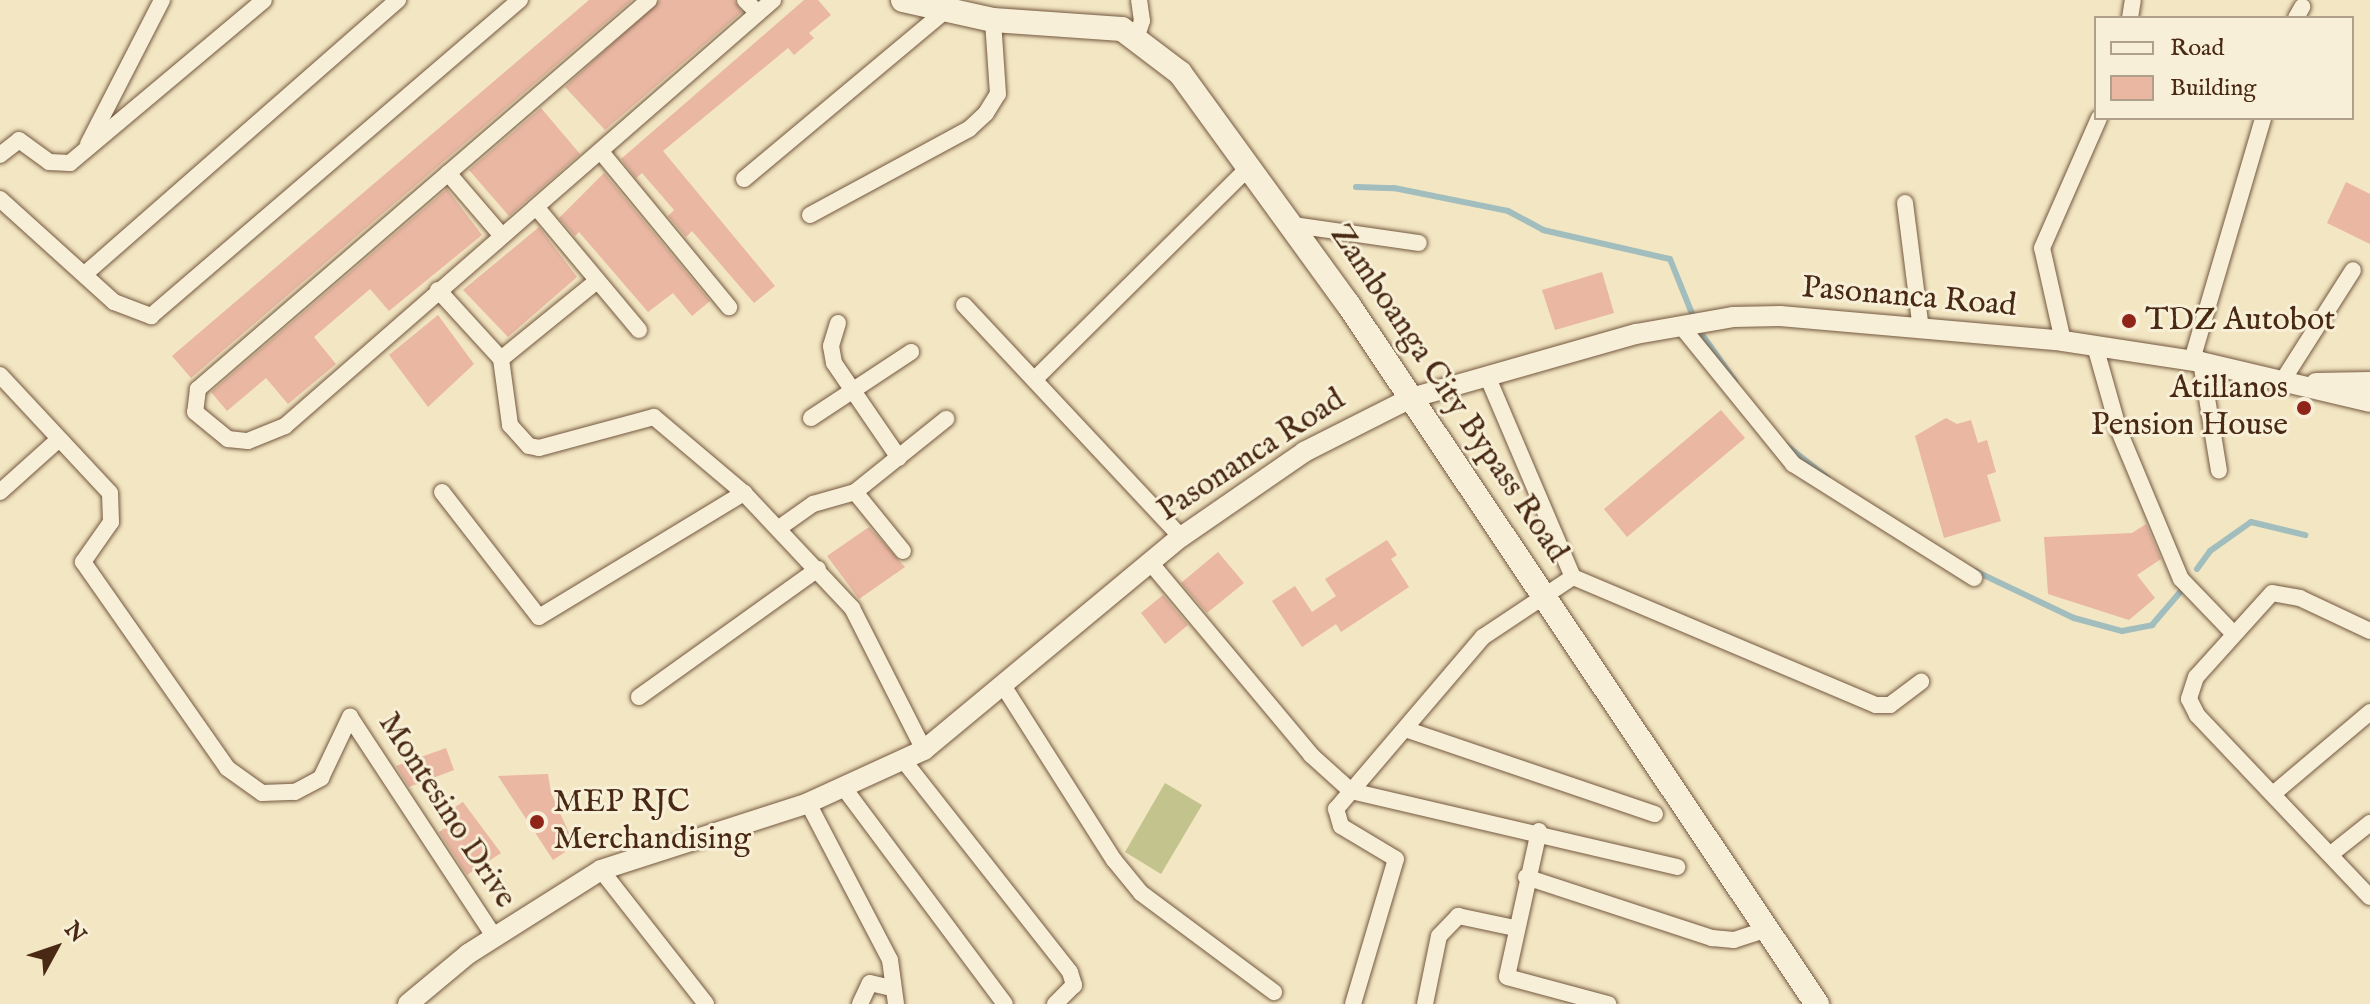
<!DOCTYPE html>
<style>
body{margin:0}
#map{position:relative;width:2370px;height:1004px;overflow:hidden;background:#f3e6c2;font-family:"IM FELL English",serif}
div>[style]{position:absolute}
.green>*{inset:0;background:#c3c38e}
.stream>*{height:6px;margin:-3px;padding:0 3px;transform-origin:3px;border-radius:3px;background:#a1bdbe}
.building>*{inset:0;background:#e9b7a2}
.roads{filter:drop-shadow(0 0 2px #745840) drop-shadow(0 0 2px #745840)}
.minor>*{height:16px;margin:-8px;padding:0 8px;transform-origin:8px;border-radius:8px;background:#f7efd7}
.tertiary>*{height:20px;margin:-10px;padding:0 10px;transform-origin:10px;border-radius:10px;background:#f7efd7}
.secondary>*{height:24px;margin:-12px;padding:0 12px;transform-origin:12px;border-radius:12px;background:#f7efd7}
.dots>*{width:22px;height:22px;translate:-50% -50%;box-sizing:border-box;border:4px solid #f7efd7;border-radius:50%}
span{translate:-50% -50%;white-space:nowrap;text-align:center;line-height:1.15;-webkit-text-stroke:6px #f7efd7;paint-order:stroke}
.street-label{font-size:32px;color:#492914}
.poi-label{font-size:32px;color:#492914}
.left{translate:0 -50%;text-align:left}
.right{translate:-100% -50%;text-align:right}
.legend{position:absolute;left:2094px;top:16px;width:260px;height:104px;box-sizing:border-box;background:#f7efd7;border:2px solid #b1a089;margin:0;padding:10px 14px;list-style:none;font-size:24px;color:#492914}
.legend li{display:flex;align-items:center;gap:16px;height:40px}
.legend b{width:40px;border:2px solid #b1a089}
.north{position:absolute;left:16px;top:908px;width:80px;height:80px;-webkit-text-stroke:6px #f7efd7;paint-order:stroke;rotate:50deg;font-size:22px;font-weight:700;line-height:32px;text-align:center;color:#492914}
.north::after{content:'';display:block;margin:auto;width:28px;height:36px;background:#492914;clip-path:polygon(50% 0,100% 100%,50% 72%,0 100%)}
</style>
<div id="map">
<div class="green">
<div style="clip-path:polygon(1165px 783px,1202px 805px,1161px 874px,1125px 852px)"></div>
</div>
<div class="stream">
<div style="left:1356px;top:187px;width:38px;rotate:2deg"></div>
<div style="left:1394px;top:188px;width:116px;rotate:11.4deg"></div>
<div style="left:1508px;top:211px;width:40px;rotate:28deg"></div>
<div style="left:1543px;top:230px;width:130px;rotate:12.9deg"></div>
<div style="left:1670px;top:259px;width:61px;rotate:68deg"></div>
<div style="left:1703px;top:336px;width:55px;rotate:54.6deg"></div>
<div style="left:1786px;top:445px;width:53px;rotate:38.2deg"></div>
<div style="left:2197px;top:569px;width:22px;rotate:-54deg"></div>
<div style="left:2210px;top:551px;width:50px;rotate:-35.3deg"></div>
<div style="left:2251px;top:522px;width:56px;rotate:13.5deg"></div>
<div style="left:1975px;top:571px;width:110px;rotate:25.4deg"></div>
<div style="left:2074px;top:618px;width:50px;rotate:15.2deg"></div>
<div style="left:2122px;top:631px;width:31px;rotate:-11deg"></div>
<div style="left:2152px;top:625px;width:46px;rotate:-49.4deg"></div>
</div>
<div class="building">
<div style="clip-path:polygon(589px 0,632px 0,191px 378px,172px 356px)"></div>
<div style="clip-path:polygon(660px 0,734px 0,742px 12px,605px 130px,565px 87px)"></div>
<div style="clip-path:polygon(804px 0,818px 0,831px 15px,809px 33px,814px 38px,794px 55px,788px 48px,663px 151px,775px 286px,754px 303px,692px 231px,686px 237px,668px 216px,674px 210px,642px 173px,636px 178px,621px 159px)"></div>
<div style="clip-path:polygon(541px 108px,580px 154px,509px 216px,469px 170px)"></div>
<div style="clip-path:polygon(604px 173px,710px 301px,692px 316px,673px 293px,648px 312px,579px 232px,575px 236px,559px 218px)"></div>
<div style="clip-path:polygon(2346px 182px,2370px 194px,2370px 244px,2327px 223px)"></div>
<div style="clip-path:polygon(447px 189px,482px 235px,389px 311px,370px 289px,314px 337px,336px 364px,288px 404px,266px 378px,227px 411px,211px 392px)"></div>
<div style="clip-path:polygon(539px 227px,577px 277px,508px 337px,463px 290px)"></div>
<div style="clip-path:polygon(1602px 272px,1614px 313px,1555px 330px,1542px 290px)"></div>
<div style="clip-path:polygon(438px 315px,474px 364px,428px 407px,389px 355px)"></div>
<div style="clip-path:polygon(1721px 410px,1745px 438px,1627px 537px,1604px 509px)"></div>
<div style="clip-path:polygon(1946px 418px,1957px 424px,1971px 420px,1978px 443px,1987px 440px,1996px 472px,1987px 475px,2001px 521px,1944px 538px,1915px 436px)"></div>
<div style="clip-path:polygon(2146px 524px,2161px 559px,2137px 575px,2155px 598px,2129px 620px,2048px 594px,2044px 537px,2132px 533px)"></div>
<div style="clip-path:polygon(869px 527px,905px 567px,859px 599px,827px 556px)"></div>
<div style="clip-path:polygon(1387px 540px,1397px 555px,1391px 559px,1409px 587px,1341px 632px,1336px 624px,1302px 647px,1272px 601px,1295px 586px,1312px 612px,1336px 596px,1325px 579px)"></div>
<div style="clip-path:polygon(1218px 552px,1244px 583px,1207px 613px,1181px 583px)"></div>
<div style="clip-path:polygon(1163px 595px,1188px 625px,1165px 644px,1141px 613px)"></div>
<div style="clip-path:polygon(446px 748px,454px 770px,409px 787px,396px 766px)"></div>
<div style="clip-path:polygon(548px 774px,551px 793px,570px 835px,559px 842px,565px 852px,553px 860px,498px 776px)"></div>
<div style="clip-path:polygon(463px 802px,501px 853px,467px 875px,439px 832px,451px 824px,444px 814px)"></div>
</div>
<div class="roads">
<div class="minor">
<div style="left:649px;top:0;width:596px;rotate:139.22deg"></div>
<div style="left:198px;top:389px;width:23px;rotate:97deg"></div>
<div style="left:195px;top:412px;width:43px;rotate:39.3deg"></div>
<div style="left:228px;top:439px;width:20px;rotate:6deg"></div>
<div style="left:248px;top:441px;width:40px;rotate:-22deg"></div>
<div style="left:285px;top:426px;width:648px;rotate:-41.12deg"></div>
<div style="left:745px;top:0;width:18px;rotate:45deg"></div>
<div style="left:2130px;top:18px;width:18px;rotate:-81deg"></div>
<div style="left:2296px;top:18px;width:13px;rotate:-61deg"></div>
<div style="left:1137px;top:36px;width:16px;rotate:-72deg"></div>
<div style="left:1142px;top:21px;width:21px;rotate:-98deg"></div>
<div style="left:88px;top:144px;width:162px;rotate:-62.8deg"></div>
<div style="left:602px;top:153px;width:200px;rotate:50.5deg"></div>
<div style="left:0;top:155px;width:24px;rotate:-38deg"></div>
<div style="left:19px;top:140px;width:37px;rotate:36deg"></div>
<div style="left:49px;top:162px;width:21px;rotate:3deg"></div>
<div style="left:70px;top:163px;width:253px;rotate:-40deg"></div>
<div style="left:448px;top:173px;width:83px;rotate:49.4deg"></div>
<div style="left:744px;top:179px;width:261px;rotate:-39.9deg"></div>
<div style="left:0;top:199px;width:154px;rotate:42.1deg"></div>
<div style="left:114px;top:302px;width:40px;rotate:21deg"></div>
<div style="left:151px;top:316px;width:486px;rotate:-40.6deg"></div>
<div style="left:1905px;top:203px;width:127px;rotate:82.8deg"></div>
<div style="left:537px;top:208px;width:159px;rotate:50.1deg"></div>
<div style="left:810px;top:215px;width:181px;rotate:-28.4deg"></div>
<div style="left:969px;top:129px;width:23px;rotate:-43deg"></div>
<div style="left:986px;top:113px;width:22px;rotate:-58deg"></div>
<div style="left:998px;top:94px;width:74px;rotate:-93.9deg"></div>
<div style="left:1294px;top:225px;width:126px;rotate:8.2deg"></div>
<div style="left:86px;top:273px;width:415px;rotate:-41.2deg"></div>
<div style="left:438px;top:290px;width:93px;rotate:47.6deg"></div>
<div style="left:501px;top:359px;width:124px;rotate:-39.1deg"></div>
<div style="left:964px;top:305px;width:318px;rotate:46.9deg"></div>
<div style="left:838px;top:323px;width:24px;rotate:107deg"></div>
<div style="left:831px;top:346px;width:17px;rotate:80deg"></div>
<div style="left:834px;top:363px;width:115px;rotate:55.6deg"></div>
<div style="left:1681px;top:326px;width:178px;rotate:50.9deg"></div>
<div style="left:1793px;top:464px;width:214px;rotate:32.2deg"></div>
<div style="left:2063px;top:341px;width:95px;rotate:-102.7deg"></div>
<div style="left:2042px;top:248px;width:142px;rotate:-66.3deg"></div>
<div style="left:2095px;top:346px;width:88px;rotate:74.2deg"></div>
<div style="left:2119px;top:431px;width:160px;rotate:67.3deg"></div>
<div style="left:2181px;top:579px;width:76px;rotate:46.1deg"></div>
<div style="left:501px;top:359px;width:67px;rotate:82.2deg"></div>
<div style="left:510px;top:425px;width:28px;rotate:48deg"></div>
<div style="left:529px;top:446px;width:10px;rotate:11deg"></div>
<div style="left:539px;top:448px;width:119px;rotate:-15.1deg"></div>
<div style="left:654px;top:417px;width:118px;rotate:40.2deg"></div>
<div style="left:744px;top:493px;width:158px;rotate:46.8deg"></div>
<div style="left:852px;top:608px;width:159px;rotate:63.1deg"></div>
<div style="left:2192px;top:360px;width:252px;rotate:-73.6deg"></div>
<div style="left:2201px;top:362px;width:110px;rotate:80.6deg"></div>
<div style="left:0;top:375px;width:161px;rotate:47deg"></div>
<div style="left:110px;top:493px;width:29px;rotate:88deg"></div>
<div style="left:111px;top:522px;width:49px;rotate:125deg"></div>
<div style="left:83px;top:562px;width:251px;rotate:55deg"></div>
<div style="left:227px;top:768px;width:43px;rotate:35.5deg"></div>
<div style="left:262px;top:793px;width:33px;rotate:-2deg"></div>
<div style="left:295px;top:792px;width:30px;rotate:-28deg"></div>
<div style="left:321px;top:778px;width:68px;rotate:-64.6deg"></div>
<div style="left:350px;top:717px;width:262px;rotate:56.7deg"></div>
<div style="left:1037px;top:377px;width:301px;rotate:-44.7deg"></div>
<div style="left:1488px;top:378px;width:216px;rotate:66.9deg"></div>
<div style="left:1573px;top:577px;width:329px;rotate:22.9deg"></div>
<div style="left:1876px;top:705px;width:14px"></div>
<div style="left:1890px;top:705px;width:39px;rotate:-37deg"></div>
<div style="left:2283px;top:380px;width:130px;rotate:-57.5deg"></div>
<div style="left:811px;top:418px;width:120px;rotate:-33.4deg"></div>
<div style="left:0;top:492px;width:79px;rotate:-41.9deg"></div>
<div style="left:442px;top:492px;width:158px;rotate:52.2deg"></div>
<div style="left:539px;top:617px;width:240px;rotate:-31.2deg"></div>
<div style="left:855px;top:492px;width:76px;rotate:50.9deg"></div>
<div style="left:779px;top:528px;width:42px;rotate:-35.2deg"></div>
<div style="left:813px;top:504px;width:44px;rotate:-15.9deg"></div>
<div style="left:855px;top:492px;width:117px;rotate:-38.7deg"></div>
<div style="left:1149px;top:561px;width:253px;rotate:50.1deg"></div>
<div style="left:1311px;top:755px;width:54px;rotate:42deg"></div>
<div style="left:1351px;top:791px;width:335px;rotate:13.1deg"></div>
<div style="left:2370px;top:631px;width:77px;rotate:-154.8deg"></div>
<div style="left:2300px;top:598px;width:28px;rotate:-170deg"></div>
<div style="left:2272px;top:593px;width:113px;rotate:132.1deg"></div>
<div style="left:2196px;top:677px;width:23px;rotate:108deg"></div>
<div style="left:2189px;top:699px;width:18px;rotate:63deg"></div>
<div style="left:2197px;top:715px;width:251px;rotate:46.5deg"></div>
<div style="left:1004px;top:687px;width:205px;rotate:57.6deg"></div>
<div style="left:1114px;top:860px;width:43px;rotate:50.7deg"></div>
<div style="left:1141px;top:893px;width:166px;rotate:36.7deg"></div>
<div style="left:639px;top:697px;width:220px;rotate:-35.6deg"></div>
<div style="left:1405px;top:729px;width:264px;rotate:18.8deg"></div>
<div style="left:904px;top:761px;width:268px;rotate:51.8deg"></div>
<div style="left:1070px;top:972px;width:14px;rotate:73deg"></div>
<div style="left:1074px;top:985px;width:27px;rotate:135deg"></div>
<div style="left:844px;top:788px;width:269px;rotate:53.3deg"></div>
<div style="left:2273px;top:794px;width:127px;rotate:-40.2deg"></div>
<div style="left:808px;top:803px;width:177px;rotate:62.4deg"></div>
<div style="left:890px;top:960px;width:44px;rotate:82.2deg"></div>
<div style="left:1539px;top:831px;width:149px;rotate:102.4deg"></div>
<div style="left:1507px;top:977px;width:105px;rotate:15deg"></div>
<div style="left:2331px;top:854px;width:50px;rotate:-38.5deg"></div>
<div style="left:601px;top:870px;width:170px;rotate:51.9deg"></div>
<div style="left:1526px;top:877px;width:196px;rotate:18.2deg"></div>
<div style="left:1712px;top:938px;width:22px;rotate:5deg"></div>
<div style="left:1734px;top:940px;width:35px;rotate:-18deg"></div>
<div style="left:860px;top:1004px;width:23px;rotate:-65deg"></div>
<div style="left:870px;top:983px;width:22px;rotate:13deg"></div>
<div style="left:1353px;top:1004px;width:151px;rotate:-73.5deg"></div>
<div style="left:1396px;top:859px;width:64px;rotate:-149deg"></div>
<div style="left:1341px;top:826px;width:18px;rotate:-106deg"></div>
<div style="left:1336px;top:809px;width:226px;rotate:-49.5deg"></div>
<div style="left:1483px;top:637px;width:108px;rotate:-33.7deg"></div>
<div style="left:1425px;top:1004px;width:69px;rotate:-78.4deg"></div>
<div style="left:1439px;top:936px;width:28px;rotate:-46deg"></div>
<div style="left:1458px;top:916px;width:58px;rotate:11.9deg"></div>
</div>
<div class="tertiary">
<div style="left:2316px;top:383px;width:54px;rotate:-1.1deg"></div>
<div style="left:408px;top:1004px;width:78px;rotate:-39.8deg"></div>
<div style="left:468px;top:954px;width:157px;rotate:-32.3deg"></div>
<div style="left:601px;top:870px;width:218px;rotate:-17.9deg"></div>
<div style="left:808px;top:803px;width:128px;rotate:-24.6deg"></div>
<div style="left:924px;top:750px;width:334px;rotate:-39.7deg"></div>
<div style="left:1181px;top:537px;width:150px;rotate:-34.6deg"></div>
<div style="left:1304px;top:452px;width:120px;rotate:-26.8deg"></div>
<div style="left:1411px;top:398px;width:234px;rotate:-15.9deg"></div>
<div style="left:1636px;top:334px;width:98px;rotate:-9.9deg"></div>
<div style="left:1733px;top:317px;width:47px;rotate:-1.2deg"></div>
<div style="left:1780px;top:316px;width:284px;rotate:5deg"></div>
<div style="left:2063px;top:341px;width:140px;rotate:8.7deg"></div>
<div style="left:2201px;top:362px;width:174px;rotate:13.3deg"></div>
</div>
<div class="secondary">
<div style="left:903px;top:0;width:92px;rotate:12.5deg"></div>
<div style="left:993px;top:20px;width:129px;rotate:4deg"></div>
<div style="left:1122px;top:29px;width:73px;rotate:37.2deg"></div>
<div style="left:1180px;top:73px;width:286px;rotate:54deg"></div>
<div style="left:1348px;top:304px;width:843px;rotate:56.18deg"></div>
</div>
</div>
<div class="dots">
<div style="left:2129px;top:321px;background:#8f2418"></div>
<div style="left:2304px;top:408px;background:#8f2418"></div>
<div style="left:537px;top:822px;background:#8f2418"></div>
</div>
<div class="street-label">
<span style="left:1909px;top:298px;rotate:5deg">Pasonanca Road</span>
<span style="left:1448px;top:394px;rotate:56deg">Zamboanga City Bypass Road</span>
<span style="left:1252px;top:456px;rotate:-33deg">Pasonanca Road</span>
<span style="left:446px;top:811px;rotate:57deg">Montesino Drive</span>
</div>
<div class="poi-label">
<span class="left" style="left:2145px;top:321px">TDZ Autobot</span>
<span class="right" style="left:2288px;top:408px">Atillanos<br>Pension House</span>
<span class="left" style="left:553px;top:822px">MEP RJC<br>Merchandising</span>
</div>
<ul class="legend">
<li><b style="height:10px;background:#f7efd7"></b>Road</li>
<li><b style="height:22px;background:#e9b7a2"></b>Building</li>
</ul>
<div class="north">N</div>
</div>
